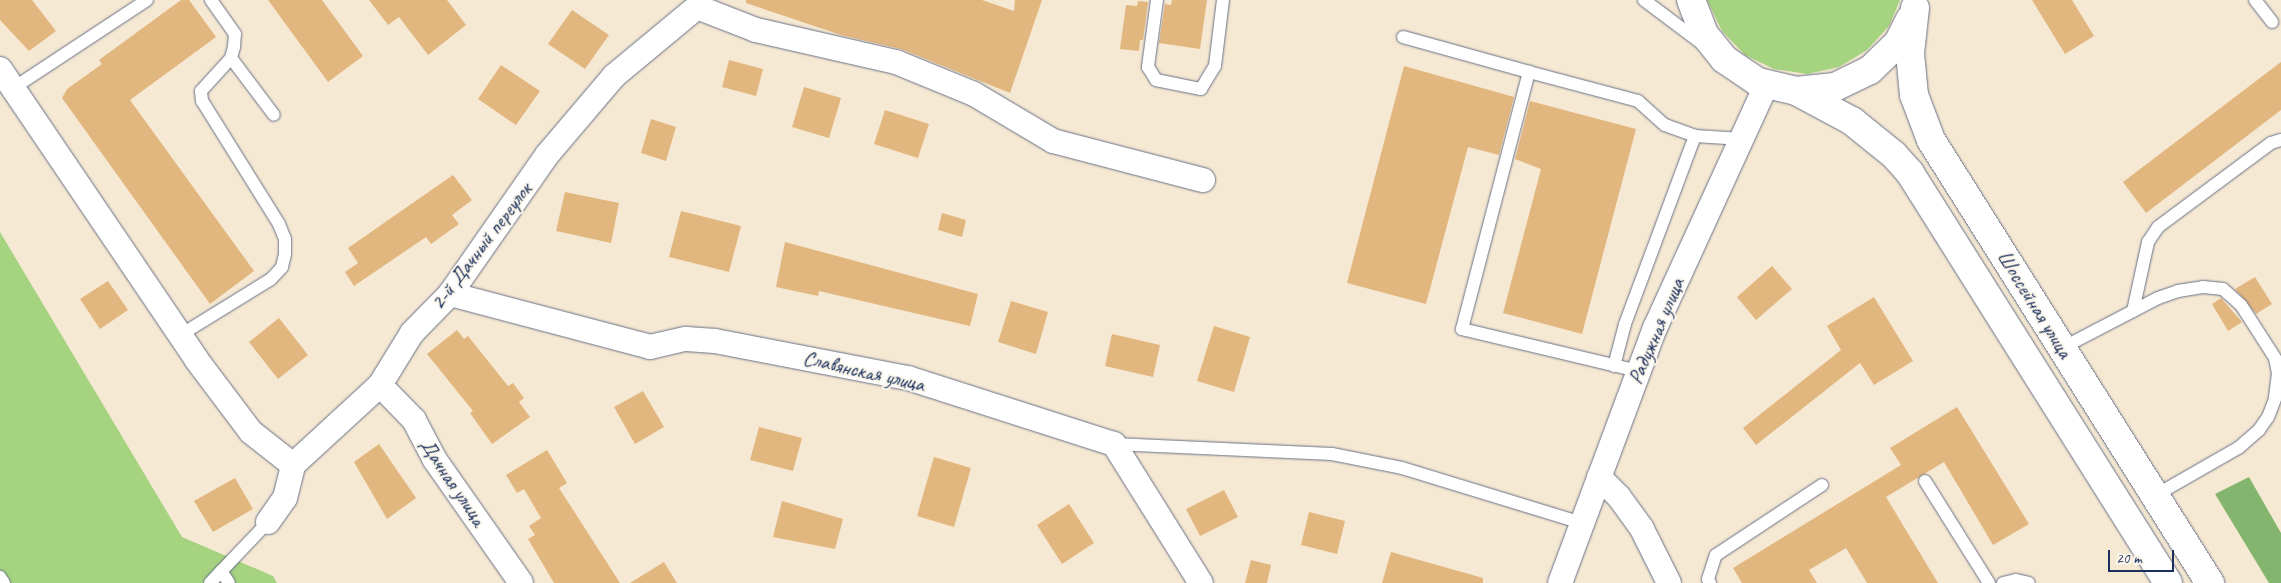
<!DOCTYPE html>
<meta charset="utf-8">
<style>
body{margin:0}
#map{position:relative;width:2281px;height:583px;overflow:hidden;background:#f6e9d3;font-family:Caveat,sans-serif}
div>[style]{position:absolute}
.green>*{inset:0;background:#a5d380}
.forest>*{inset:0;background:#84b56e}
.building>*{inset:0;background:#e2b67f}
.roads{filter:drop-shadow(0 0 1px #687087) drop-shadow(0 0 1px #687087)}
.lane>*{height:12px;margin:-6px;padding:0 6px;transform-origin:6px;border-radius:6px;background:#fff}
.street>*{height:24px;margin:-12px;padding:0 12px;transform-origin:12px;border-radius:12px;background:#fff}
.primary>*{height:28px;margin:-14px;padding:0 14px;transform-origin:14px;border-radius:14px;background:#fff}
span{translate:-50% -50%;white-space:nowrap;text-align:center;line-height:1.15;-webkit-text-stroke:4px #fbf7ec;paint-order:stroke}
.street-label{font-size:21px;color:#1b2f5e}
.scale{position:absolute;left:2108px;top:550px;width:66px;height:22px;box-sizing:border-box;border:2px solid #1b2f5e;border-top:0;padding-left:6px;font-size:15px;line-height:18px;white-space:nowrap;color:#1b2f5e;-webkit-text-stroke:4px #fbf7ec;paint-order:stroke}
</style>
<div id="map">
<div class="green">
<div style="clip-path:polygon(1707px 0,1900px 0,1889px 26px,1867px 50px,1839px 67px,1807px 74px,1774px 69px,1745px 55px,1722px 31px)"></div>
<div style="clip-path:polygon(0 232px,182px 537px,273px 576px,277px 583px,0 583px)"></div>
</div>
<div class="forest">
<div style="clip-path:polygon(2249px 477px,2281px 533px,2281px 583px,2269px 583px,2215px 494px)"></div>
</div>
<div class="building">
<div style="clip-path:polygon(0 0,32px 0,56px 31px,29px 51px,0 20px)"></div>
<div style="clip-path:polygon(181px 0,189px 0,216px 37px,130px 100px,254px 271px,210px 304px,62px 98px,67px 89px,102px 64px,99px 60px)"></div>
<div style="clip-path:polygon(268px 0,322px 0,363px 56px,328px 82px)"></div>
<div style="clip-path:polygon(369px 0,447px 0,466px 25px,428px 55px,399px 17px,388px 25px)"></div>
<div style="clip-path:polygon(746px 0,982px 0,1014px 11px,1015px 0,1042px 0,1010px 93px,901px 49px,841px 35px,746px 3px)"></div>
<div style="clip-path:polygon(1172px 0,1207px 0,1200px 49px,1159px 43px,1165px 4px,1171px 5px)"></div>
<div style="clip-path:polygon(2032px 0,2072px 0,2094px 36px,2065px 54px)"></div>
<div style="clip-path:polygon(1138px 1px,1148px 2px,1143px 40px,1140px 40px,1139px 51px,1120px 49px,1126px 5px,1137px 6px)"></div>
<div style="clip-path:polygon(572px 10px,609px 35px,585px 69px,548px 44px)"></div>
<div style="clip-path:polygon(729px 60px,763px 69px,756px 96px,722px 87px)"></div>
<div style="clip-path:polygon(2281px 62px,2281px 110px,2146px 213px,2123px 182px)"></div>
<div style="clip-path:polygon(501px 65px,540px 91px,516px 125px,478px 99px)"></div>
<div style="clip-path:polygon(1404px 66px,1514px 97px,1499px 155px,1468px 147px,1426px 304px,1347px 283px)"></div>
<div style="clip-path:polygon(804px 87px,841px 98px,829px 138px,792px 127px)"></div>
<div style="clip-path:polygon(1530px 101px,1636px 129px,1582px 334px,1503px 313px,1541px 169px,1515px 159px)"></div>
<div style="clip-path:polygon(885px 110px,929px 124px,918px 158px,874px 144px)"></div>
<div style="clip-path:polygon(651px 119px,676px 127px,666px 161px,641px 153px)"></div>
<div style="clip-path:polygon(453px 175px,472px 200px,452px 215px,459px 224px,431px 244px,426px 237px,354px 286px,345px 272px,358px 263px,348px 248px)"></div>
<div style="clip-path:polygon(565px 192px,619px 203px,611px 243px,556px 231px)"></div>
<div style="clip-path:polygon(681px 211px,741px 226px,729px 272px,669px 257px)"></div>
<div style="clip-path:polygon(942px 213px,966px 220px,962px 237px,938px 230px)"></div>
<div style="clip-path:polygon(785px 242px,978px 294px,970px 326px,819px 291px,818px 296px,776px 287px)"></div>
<div style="clip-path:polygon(1772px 266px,1792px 289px,1756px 320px,1737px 297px)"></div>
<div style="clip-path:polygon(2255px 277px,2272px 304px,2256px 314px,2235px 289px)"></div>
<div style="clip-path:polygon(108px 281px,128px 310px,100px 329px,80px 299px)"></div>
<div style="clip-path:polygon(1874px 297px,1913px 361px,1874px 385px,1860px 363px,1756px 445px,1743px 428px,1841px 350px,1827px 326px)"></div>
<div style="clip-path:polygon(2221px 298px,2242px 322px,2228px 331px,2212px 304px)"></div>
<div style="clip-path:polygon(1011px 301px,1048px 312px,1036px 354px,998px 342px)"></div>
<div style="clip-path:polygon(279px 318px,308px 355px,278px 379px,249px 342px)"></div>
<div style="clip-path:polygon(1214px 326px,1250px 337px,1234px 392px,1197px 381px)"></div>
<div style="clip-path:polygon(457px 330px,464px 339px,468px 336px,508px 386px,513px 383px,524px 398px,519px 402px,530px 417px,492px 444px,470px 413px,473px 411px,427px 354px)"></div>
<div style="clip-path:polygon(1112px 334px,1160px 345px,1153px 377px,1105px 366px)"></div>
<div style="clip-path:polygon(643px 391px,664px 427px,635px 444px,614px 407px)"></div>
<div style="clip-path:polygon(1957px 407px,2029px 524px,1993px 545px,1944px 462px,1886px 497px,1938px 583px,1867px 583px,1846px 548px,1809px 570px,1817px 583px,1742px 583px,1733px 568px,1901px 465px,1890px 448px)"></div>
<div style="clip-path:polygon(759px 427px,802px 438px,793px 471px,750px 460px)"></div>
<div style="clip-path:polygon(379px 444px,416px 498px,387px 519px,354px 462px)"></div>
<div style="clip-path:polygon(547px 450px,567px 483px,559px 488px,620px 583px,554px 583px,528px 539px,535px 535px,529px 526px,541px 518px,524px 489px,517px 493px,506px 475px)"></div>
<div style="clip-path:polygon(934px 457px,971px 468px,954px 527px,917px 516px)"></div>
<div style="clip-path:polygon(235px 478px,253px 509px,213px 532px,194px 501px)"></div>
<div style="clip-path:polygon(1224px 490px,1238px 517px,1200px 536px,1186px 509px)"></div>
<div style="clip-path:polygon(782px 501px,843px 519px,835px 549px,773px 537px)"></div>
<div style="clip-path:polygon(1069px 504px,1094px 543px,1062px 564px,1037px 525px)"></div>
<div style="clip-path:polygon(1309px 512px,1345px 521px,1337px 554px,1301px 545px)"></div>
<div style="clip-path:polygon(1391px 552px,1483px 578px,1483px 583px,1382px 583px)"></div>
<div style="clip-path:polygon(1251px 560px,1271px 565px,1267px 583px,1245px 583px)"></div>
<div style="clip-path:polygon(664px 562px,677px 583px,630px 583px)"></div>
</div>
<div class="roads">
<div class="lane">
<div style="left:1157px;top:0;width:68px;rotate:97.7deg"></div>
<div style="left:1148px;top:67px;width:15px;rotate:58deg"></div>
<div style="left:1156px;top:80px;width:46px;rotate:11.3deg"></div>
<div style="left:1201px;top:89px;width:27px;rotate:-59deg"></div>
<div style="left:1215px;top:66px;width:66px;rotate:-83.1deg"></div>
<div style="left:1644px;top:0;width:75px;rotate:36.9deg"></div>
<div style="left:2255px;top:0;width:28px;rotate:52deg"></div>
<div style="left:1403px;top:37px;width:131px;rotate:15.5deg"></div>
<div style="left:231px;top:58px;width:71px;rotate:53deg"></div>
<div style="left:15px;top:87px;width:158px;rotate:-33.4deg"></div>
<div style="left:2133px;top:311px;width:71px;rotate:-77.7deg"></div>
<div style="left:2148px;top:242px;width:18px;rotate:-56deg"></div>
<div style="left:2158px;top:227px;width:141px;rotate:-36.6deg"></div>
<div style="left:2271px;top:143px;width:10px;rotate:-17deg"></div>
<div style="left:182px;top:334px;width:105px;rotate:-31.7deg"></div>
<div style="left:271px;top:279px;width:16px;rotate:-47deg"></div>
<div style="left:282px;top:267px;width:13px;rotate:-77deg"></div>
<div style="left:285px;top:254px;width:15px;rotate:-90deg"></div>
<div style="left:285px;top:239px;width:16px;rotate:-112deg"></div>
<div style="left:279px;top:224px;width:145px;rotate:-122deg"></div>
<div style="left:202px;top:101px;width:10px;rotate:-96deg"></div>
<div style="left:201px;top:91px;width:45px;rotate:-47.7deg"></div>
<div style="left:231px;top:58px;width:11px;rotate:-75deg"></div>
<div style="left:234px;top:47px;width:13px;rotate:-86deg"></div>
<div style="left:235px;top:34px;width:42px;rotate:-125.2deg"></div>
<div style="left:2062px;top:348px;width:108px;rotate:-27.5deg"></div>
<div style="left:2158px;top:298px;width:21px;rotate:-19deg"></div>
<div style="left:2178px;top:291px;width:25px;rotate:-9deg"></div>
<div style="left:2203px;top:287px;width:20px;rotate:6deg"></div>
<div style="left:2223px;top:289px;width:24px;rotate:42deg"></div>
<div style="left:2241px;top:305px;width:63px;rotate:57.3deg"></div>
<div style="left:2275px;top:358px;width:15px;rotate:79deg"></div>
<div style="left:2278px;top:373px;width:26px;rotate:97deg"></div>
<div style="left:2275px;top:399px;width:19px;rotate:111deg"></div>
<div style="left:2268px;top:417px;width:16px;rotate:125deg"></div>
<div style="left:2259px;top:430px;width:28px;rotate:139deg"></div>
<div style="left:2238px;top:448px;width:95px;rotate:150.2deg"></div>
<div style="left:1614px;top:366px;width:43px;rotate:-75.3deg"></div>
<div style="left:1625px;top:324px;width:201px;rotate:-69.6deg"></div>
<div style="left:1638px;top:371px;width:181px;rotate:-166.6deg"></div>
<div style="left:1462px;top:329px;width:266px;rotate:-75.4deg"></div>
<div style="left:1529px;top:72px;width:113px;rotate:14.9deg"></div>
<div style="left:1638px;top:101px;width:36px;rotate:42deg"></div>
<div style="left:1665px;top:125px;width:32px;rotate:20deg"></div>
<div style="left:1695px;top:136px;width:47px;rotate:3.7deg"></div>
<div style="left:1114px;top:444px;width:218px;rotate:2.6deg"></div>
<div style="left:1332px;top:454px;width:71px;rotate:11.3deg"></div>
<div style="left:1402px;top:468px;width:188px;rotate:17deg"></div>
<div style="left:1925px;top:481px;width:120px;rotate:57.9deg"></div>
<div style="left:221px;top:571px;width:14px;rotate:56deg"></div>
<div style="left:0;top:577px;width:7px;rotate:56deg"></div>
<div style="left:210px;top:583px;width:84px;rotate:-46.4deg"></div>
<div style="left:1710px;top:583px;width:4px;rotate:-117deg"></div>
<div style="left:1708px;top:579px;width:25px;rotate:-72deg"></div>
<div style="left:1716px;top:555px;width:127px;rotate:-33.4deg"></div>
<div style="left:2003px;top:583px;width:13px;rotate:-13deg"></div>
<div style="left:2016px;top:580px;width:13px;rotate:13deg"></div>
</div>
<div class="street">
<div style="left:0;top:69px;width:350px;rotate:55.9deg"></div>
<div style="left:196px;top:359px;width:91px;rotate:53deg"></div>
<div style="left:251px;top:432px;width:53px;rotate:38.2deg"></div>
<div style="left:450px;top:294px;width:207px;rotate:14.8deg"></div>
<div style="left:650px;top:347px;width:37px;rotate:-13deg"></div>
<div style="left:686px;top:339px;width:29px;rotate:4deg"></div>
<div style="left:715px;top:341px;width:197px;rotate:10.9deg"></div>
<div style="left:908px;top:378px;width:216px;rotate:17.8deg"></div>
<div style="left:1114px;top:444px;width:164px;rotate:58deg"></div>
<div style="left:380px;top:385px;width:49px;rotate:45.8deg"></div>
<div style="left:414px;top:420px;width:45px;rotate:62.3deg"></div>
<div style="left:435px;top:460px;width:150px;rotate:55deg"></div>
<div style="left:1599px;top:477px;width:28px;rotate:45deg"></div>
<div style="left:1619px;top:497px;width:39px;rotate:54deg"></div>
<div style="left:1642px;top:529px;width:60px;rotate:63.4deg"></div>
<div style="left:268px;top:522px;width:29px;rotate:-55deg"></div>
<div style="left:285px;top:498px;width:34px;rotate:-76deg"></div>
<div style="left:293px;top:465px;width:118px;rotate:-42.6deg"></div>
<div style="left:380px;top:385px;width:61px;rotate:-58.4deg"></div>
<div style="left:412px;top:333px;width:54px;rotate:-45.7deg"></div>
<div style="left:450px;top:294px;width:169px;rotate:-55.1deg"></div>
<div style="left:547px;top:155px;width:104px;rotate:-49.7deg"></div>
<div style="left:614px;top:76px;width:108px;rotate:-39.7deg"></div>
<div style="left:697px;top:7px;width:63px;rotate:21.3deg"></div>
<div style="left:756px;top:30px;width:144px;rotate:12.9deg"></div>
<div style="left:896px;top:62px;width:84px;rotate:22.3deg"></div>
<div style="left:974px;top:94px;width:92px;rotate:30.7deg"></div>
<div style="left:1053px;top:141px;width:155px;rotate:14.6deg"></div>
<div style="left:1560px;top:583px;width:272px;rotate:-69.6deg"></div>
<div style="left:1655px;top:328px;width:267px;rotate:-65.4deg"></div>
</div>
<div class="primary">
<div style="left:1691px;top:0;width:36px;rotate:69deg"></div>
<div style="left:1704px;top:34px;width:32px;rotate:51deg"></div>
<div style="left:1724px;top:59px;width:41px;rotate:34.1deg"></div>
<div style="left:1758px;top:82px;width:39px;rotate:13deg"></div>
<div style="left:1796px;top:91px;width:39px;rotate:-6deg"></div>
<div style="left:1835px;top:87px;width:39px;rotate:-26deg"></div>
<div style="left:1870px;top:70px;width:39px;rotate:-44deg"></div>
<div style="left:1898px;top:43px;width:27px;rotate:-63deg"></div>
<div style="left:1915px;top:8px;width:45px;rotate:96.3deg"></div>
<div style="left:1910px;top:53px;width:42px;rotate:84.6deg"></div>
<div style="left:1914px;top:95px;width:48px;rotate:69.3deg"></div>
<div style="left:1931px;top:140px;width:524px;rotate:57.8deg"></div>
<div style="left:1796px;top:91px;width:64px;rotate:28.2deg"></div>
<div style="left:1852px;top:121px;width:54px;rotate:39deg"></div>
<div style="left:1894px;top:155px;width:24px;rotate:48deg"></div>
<div style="left:1910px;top:173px;width:484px;rotate:57.8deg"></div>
</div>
</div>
<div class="street-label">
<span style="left:481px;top:246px;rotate:-53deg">2-й Дачный переулок</span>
<span style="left:2035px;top:304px;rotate:58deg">Шоссейная улица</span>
<span style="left:1656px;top:331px;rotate:-67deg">Радужная улица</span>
<span style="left:864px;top:371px;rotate:13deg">Славянская улица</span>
<span style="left:453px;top:482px;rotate:56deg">Дачная улица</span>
</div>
<div class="scale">20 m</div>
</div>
